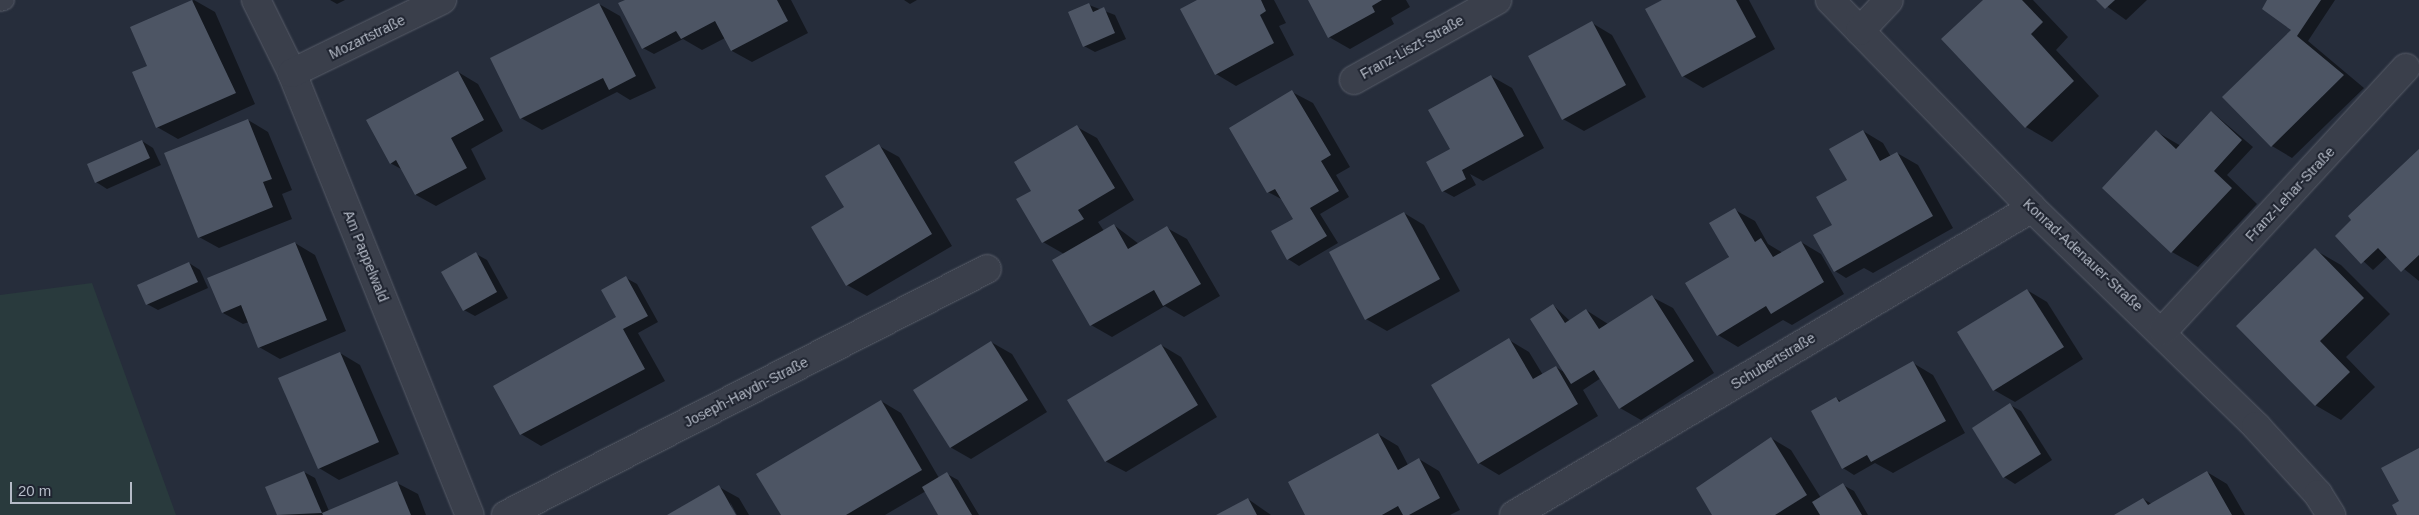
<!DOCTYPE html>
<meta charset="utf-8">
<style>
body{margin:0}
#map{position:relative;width:2419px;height:515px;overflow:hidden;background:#262d3b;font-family:Helvetica,sans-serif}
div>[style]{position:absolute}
.green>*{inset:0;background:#293a3d}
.shadow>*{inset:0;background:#0007}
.building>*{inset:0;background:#4d5564}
.roads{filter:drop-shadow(0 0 1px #585d69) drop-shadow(0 0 1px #585d69)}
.service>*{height:20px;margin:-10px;padding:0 10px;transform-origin:10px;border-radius:10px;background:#3a3f4b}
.minor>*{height:28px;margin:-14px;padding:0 14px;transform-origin:14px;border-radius:14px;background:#3a3f4b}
span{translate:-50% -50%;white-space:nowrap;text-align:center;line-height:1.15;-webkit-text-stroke:4px #1f2430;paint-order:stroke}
.street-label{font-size:14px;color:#b5bbc7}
.scale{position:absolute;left:10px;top:482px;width:122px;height:22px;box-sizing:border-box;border:2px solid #b5bbc7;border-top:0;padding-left:6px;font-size:15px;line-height:18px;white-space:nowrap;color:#b5bbc7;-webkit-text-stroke:4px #1f2430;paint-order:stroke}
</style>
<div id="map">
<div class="green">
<div style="clip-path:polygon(92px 283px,176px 515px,0 515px,0 295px)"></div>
</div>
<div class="shadow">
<div style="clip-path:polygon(194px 0,215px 12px,255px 104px,178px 139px,157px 127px,148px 67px,131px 28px)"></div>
<div style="clip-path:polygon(330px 0,345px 0,337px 4px)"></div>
<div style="clip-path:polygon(627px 0,791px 0,808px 33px,752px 62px,732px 51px,725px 38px,702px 50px,683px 39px,654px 54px,643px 48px)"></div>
<div style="clip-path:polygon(904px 0,917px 0,910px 4px)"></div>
<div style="clip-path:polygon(1200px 0,1274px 0,1286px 23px,1279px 26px,1294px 55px,1236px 86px,1216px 74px)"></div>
<div style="clip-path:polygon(1309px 0,1406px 0,1410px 7px,1391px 18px,1394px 24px,1350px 49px,1329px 37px)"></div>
<div style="clip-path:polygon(1664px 0,1749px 0,1775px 49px,1703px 88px,1683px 76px)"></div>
<div style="clip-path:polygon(1985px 0,2033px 0,2068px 37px,2056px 50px,2099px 96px,2052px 142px,2026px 127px)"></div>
<div style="clip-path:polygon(2098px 0,2147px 0,2126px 20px)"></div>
<div style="clip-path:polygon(2269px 0,2335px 0,2308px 41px,2364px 88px,2292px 158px,2272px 146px,2224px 97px,2292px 30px)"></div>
<div style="clip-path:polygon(599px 4px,620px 16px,656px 88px,630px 100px,617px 92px,542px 130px,521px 118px,491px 58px)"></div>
<div style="clip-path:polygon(1089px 5px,1115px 15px,1126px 39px,1095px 52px,1084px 46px)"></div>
<div style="clip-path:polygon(1592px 23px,1612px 35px,1646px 97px,1584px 131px,1563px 119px)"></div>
<div style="clip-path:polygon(458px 72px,478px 84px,503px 131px,471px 149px,486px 179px,436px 206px,416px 195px,403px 170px,390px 163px)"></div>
<div style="clip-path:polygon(1491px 76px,1512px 88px,1544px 148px,1483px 181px,1470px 174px,1476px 185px,1454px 197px,1443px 191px,1452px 150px)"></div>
<div style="clip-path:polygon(1292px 92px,1313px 103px,1350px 167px,1336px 175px,1349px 197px,1320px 214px,1338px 243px,1299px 266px,1288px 259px,1272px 232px,1294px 219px,1283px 200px,1268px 192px)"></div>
<div style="clip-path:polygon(2212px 112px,2253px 147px,2227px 175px,2257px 204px,2198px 267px,2172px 252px,2103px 188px,2157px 132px,2181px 146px)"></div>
<div style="clip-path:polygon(248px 120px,268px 132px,292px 190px,282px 194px,292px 219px,219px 248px,199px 237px)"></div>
<div style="clip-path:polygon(1077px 127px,1097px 138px,1134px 200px,1098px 222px,1104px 231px,1114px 225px,1139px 244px,1167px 228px,1187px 239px,1220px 296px,1184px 317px,1165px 306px,1112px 337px,1091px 325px,1054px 260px,1064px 254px,1043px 242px,1032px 191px)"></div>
<div style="clip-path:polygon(1863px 131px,1883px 143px,1891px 157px,1897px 153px,1918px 165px,1953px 228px,1873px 273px,1864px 268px,1846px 278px,1835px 271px,1833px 226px)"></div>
<div style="clip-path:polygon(142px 141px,153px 148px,161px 165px,107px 189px,96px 182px)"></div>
<div style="clip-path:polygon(879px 146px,899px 157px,952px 246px,867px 296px,847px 285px)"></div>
<div style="clip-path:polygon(2419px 151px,2419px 281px,2388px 256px,2373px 270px,2336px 236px)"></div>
<div style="clip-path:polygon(1735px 210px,1755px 221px,1768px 244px,1783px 253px,1801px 242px,1821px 254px,1844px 294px,1792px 325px,1783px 320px,1738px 347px,1718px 335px)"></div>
<div style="clip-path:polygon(1404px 213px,1424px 225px,1460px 291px,1387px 331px,1366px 319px)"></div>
<div style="clip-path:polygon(295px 243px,315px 255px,346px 331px,280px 359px,259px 347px,249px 322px,243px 324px,223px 313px)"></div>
<div style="clip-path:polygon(2315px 250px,2341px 265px,2390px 314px,2346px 357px,2375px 387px,2341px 420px,2315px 405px)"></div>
<div style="clip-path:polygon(476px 254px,487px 260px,508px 298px,475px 316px,464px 310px)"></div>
<div style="clip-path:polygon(189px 263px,200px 270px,208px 288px,158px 310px,147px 304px)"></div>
<div style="clip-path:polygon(626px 278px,637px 284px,658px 322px,638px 333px,665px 381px,541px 446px,521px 434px,618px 317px)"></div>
<div style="clip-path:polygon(2027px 290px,2047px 302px,2083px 359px,2015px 402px,1994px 390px)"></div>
<div style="clip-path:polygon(1652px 297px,1673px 308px,1714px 373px,1641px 420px,1620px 408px,1601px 378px,1583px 390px,1598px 416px,1499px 475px,1479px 463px,1509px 340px,1529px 352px,1543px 375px,1556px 367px,1564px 372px,1553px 305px,1570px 321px,1586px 310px,1608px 324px)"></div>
<div style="clip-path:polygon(991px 342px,1012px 354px,1047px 412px,971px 459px,950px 447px)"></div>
<div style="clip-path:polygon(1161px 345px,1181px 357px,1217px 417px,1126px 472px,1105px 461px)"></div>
<div style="clip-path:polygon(340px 353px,360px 365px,399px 454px,339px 480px,319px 468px)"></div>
<div style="clip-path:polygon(1913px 363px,1933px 375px,1965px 433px,1893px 473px,1875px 463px,1854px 475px,1843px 468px,1812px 412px,1836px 398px,1842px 402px)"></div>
<div style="clip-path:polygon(881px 401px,901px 413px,939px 478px,947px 474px,958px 480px,979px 515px,940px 515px,926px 491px,885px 515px,782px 515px)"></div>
<div style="clip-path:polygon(2010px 405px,2021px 411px,2052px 460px,2015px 484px,2004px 477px)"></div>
<div style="clip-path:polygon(1378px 434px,1398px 446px,1408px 465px,1419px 459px,1439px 471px,1460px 510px,1450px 515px,1307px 515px)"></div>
<div style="clip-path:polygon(1771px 438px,1791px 450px,1821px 498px,1843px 485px,1854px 491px,1868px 515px,1713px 515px)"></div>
<div style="clip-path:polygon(304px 472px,315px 478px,329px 511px,397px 483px,418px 494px,426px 515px,278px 515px,267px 488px)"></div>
<div style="clip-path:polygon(2207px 472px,2227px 484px,2245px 515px,2117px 515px,2143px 499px,2152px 504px)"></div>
<div style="clip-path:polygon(719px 487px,739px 498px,749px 515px,737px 515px,730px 502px,734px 515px,669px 515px)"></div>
<div style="clip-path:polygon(1248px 499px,1271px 515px,1219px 515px)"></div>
</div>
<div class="building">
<div style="clip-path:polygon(192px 0,236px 93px,156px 128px,132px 72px,147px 66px,130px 27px)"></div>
<div style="clip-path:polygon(625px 0,777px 0,788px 21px,731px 51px,715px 21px,681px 39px,676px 31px,642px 49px,618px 3px)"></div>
<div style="clip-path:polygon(1197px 0,1261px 0,1266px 11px,1260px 15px,1274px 43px,1215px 75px,1180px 9px)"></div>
<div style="clip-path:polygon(1308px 0,1382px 0,1372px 6px,1375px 12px,1328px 38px)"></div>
<div style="clip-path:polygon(1662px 0,1736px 0,1756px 37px,1682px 77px,1645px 9px)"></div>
<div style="clip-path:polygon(1983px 0,2022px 0,2043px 22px,2031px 34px,2074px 81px,2025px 128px,1941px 39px)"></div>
<div style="clip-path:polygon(2096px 0,2115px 0,2105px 9px)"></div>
<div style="clip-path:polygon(2267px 0,2321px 0,2297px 36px,2344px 75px,2271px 147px,2222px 97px,2291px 30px,2262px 9px)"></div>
<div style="clip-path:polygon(599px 3px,636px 76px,609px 90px,603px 78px,520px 119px,490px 58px)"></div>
<div style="clip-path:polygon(1089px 3px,1093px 12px,1104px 7px,1115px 33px,1083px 47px,1068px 12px)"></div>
<div style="clip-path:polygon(1592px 21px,1626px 85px,1562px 120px,1528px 56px)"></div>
<div style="clip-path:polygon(458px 71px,484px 120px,451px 138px,467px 168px,415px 195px,396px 160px,390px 164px,366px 120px)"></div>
<div style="clip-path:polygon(1491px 75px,1524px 136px,1462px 170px,1466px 179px,1442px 192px,1426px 162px,1450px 149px,1428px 110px)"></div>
<div style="clip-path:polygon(1292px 90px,1331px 155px,1321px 161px,1339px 191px,1310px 208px,1327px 236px,1287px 260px,1271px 231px,1293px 219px,1275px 189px,1267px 193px,1229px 128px)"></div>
<div style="clip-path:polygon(2211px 111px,2242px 140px,2214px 171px,2232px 188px,2171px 253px,2102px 188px,2156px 130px,2176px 149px)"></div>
<div style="clip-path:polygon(248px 119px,272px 179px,263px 182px,273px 207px,198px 238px,164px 153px)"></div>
<div style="clip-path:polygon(1077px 125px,1115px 188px,1078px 210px,1084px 219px,1042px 243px,1016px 199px,1031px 191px,1014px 162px)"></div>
<div style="clip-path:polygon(1863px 130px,1880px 161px,1897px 152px,1933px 216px,1834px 272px,1813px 235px,1832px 225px,1816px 197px,1847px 180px,1829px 149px)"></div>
<div style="clip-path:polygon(142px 140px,150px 158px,95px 183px,87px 164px)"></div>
<div style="clip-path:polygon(879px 144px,932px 234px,846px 286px,811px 227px,844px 207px,825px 176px)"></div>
<div style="clip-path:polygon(2419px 149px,2419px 255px,2401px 272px,2378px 248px,2361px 264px,2335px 236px,2351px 220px,2348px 216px)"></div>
<div style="clip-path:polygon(1735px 208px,1755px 242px,1761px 238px,1773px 257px,1801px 241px,1824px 282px,1771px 314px,1766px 306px,1717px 336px,1685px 283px,1729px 257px,1709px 223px)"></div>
<div style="clip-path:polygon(1404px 212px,1440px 279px,1365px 320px,1329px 252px)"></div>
<div style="clip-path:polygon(1114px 224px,1128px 249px,1167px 226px,1201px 284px,1163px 306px,1154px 290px,1090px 326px,1052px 260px)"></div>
<div style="clip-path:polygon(295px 242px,327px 320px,258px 348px,241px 305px,222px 313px,207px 278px)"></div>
<div style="clip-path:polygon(2315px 248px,2364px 298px,2320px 341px,2350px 372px,2315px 406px,2236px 326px)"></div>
<div style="clip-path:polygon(476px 252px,497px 292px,463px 311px,441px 272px)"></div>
<div style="clip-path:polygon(189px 262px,198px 282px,146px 305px,137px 285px)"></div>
<div style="clip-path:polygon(626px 276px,648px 316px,623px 329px,645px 369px,520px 435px,493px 386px,616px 317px,601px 290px)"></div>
<div style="clip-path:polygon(2027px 289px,2064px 347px,1993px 391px,1957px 332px)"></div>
<div style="clip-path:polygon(1652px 295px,1694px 361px,1619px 409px,1594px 370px,1571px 384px,1530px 319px,1553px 304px,1565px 323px,1586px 309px,1599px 329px)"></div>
<div style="clip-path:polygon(1509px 338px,1533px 379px,1556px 366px,1578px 404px,1478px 464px,1431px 385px)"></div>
<div style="clip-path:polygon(991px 341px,1028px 400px,950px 448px,913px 390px)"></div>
<div style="clip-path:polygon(1161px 344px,1198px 405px,1105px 462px,1067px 400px)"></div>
<div style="clip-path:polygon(340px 352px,379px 442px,318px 469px,278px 378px)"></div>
<div style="clip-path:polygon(1913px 361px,1946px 421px,1871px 462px,1867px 455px,1842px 469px,1811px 411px,1836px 397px,1839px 402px)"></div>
<div style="clip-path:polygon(881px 400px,922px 470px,846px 515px,781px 515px,756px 474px)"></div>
<div style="clip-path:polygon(2010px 403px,2041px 454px,2003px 478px,1972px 428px)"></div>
<div style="clip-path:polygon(1378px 433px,1398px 470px,1419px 458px,1440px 498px,1409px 515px,1403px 515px,1398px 506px,1382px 515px,1305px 515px,1288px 482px)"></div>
<div style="clip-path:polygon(1771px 437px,1807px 495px,1775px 515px,1712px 515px,1696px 488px)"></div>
<div style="clip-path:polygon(2419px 448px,2419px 515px,2397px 515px,2392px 505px,2399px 501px,2381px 468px)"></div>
<div style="clip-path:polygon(304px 471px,322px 513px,277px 515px,265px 487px)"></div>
<div style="clip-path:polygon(2207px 471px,2232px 515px,2114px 515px,2143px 498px,2148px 505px)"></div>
<div style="clip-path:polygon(947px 472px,972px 515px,938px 515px,922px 487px)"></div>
<div style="clip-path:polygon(397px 481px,411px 515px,323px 515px,322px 513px)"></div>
<div style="clip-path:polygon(1843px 483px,1862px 515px,1820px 515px,1812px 502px)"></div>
<div style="clip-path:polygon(719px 485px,736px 515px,667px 515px)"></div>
<div style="clip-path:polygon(1248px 498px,1257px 515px,1216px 515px)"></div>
</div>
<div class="roads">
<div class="service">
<div style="left:0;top:1px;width:4px;rotate:-14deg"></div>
</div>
<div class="minor">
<div style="left:256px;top:0;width:81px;rotate:63.7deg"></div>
<div style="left:292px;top:73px;width:476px;rotate:68.1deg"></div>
<div style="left:1830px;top:0;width:290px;rotate:45.8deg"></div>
<div style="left:2032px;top:208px;width:313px;rotate:44.2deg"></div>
<div style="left:2256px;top:426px;width:92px;rotate:47.6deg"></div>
<div style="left:2318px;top:494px;width:25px;rotate:58deg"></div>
<div style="left:1860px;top:31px;width:42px;rotate:-46.9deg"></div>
<div style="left:292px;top:73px;width:167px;rotate:-26deg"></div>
<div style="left:1354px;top:80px;width:164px;rotate:-29.2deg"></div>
<div style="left:2163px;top:331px;width:358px;rotate:-47.3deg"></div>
<div style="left:506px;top:515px;width:540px;rotate:-27.09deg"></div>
<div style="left:1514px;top:515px;width:602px;rotate:-30.65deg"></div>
</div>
</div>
<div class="street-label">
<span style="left:367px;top:37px;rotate:-26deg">Mozartstraße</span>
<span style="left:1412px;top:47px;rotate:-29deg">Franz-Liszt-Straße</span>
<span style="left:2290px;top:194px;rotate:-47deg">Franz-Lehar-Straße</span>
<span style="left:2083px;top:255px;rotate:43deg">Konrad-Adenauer-Straße</span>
<span style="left:366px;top:256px;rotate:68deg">Am Pappelwald</span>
<span style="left:1773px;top:361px;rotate:-31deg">Schubertstraße</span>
<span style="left:746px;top:392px;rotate:-27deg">Joseph-Haydn-Straße</span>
</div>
<div class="scale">20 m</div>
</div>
